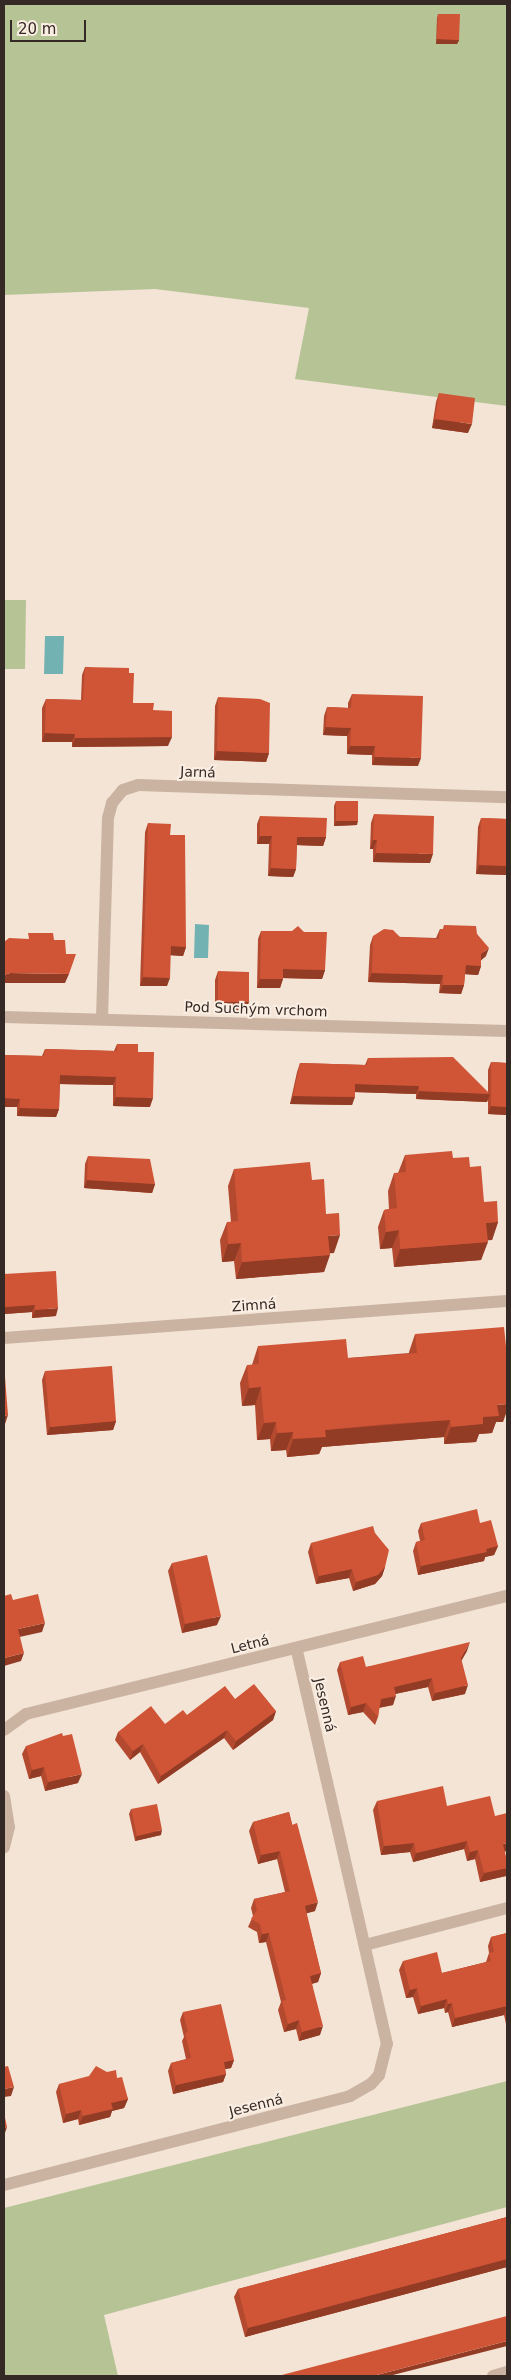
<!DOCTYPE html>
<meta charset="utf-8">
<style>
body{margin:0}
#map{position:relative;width:511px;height:2380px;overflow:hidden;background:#f3e4d6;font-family:"DejaVu Sans",sans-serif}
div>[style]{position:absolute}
.green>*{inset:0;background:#b6c395}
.water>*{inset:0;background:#73b2b2}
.minor>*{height:12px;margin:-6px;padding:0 6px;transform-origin:6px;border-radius:6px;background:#cbb3a2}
.wall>*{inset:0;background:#b3492f}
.shaded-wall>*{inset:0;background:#923c26}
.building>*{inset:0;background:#d05537}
span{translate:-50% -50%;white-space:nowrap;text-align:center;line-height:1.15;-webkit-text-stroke:4px #faeee3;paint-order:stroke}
.street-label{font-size:14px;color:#352925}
.frame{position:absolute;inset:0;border:5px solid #352925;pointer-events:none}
.scale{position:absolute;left:10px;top:20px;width:76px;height:22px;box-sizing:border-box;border:2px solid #352925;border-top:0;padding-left:6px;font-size:15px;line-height:18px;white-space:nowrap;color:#352925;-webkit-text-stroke:4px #faeee3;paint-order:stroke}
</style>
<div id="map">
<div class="green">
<div style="clip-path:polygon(4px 4px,507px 4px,507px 406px,295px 379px,309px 308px,155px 289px,4px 295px)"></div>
<div style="clip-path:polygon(4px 600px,26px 600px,25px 669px,4px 669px)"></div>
<div style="clip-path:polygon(507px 2081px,507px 2207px,104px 2315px,118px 2376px,4px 2376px,4px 2208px)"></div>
</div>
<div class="water">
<div style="clip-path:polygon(45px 636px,64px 636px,63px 674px,44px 674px)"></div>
<div style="clip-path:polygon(195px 924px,209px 925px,208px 958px,194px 958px)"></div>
</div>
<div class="minor">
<div style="left:4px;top:1017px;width:503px;rotate:1.59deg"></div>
<div style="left:102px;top:1019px;width:201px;rotate:-88.3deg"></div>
<div style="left:108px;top:818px;width:16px;rotate:-75deg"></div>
<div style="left:112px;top:803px;width:17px;rotate:-50deg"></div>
<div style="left:123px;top:790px;width:16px;rotate:-18deg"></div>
<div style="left:138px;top:785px;width:369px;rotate:1.9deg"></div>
<div style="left:4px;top:1338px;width:504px;rotate:-4.21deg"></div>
<div style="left:4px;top:1730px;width:27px;rotate:-36deg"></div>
<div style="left:26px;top:1714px;width:495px;rotate:-13.8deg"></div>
<div style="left:4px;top:1796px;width:31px;rotate:81deg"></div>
<div style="left:9px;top:1827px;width:21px;rotate:104deg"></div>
<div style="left:365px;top:1945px;width:147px;rotate:-14.6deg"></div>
<div style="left:4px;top:2185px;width:357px;rotate:-14.4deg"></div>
<div style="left:350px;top:2096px;width:24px;rotate:-30deg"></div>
<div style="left:371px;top:2084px;width:12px;rotate:-48deg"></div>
<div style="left:379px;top:2075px;width:32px;rotate:-76deg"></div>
<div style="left:387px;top:2044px;width:406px;rotate:-102.9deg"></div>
<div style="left:493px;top:2376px;width:15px;rotate:-16deg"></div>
</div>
<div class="wall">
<div style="clip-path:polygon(438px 14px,459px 40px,457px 44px,436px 44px,437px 18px)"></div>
<div style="clip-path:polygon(439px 393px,468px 433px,432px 428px,436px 402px)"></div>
<div style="clip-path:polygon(85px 667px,129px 673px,133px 703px,153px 710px,168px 746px,72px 747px,72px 742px,42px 742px,42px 708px,46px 699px,81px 700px,82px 675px)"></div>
<div style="clip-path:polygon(352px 694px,418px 766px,372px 765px,372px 755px,347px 754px,347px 736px,323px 735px,324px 716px,327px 707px,348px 708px,348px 703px)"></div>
<div style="clip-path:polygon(218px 697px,269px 753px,266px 762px,214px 760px,215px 706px)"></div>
<div style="clip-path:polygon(336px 801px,357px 825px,334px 826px,334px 806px)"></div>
<div style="clip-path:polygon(374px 814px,430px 863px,373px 862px,373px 849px,370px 849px,371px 823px)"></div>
<div style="clip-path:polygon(260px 816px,326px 837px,323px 846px,297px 845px,296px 869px,293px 877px,268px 876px,269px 844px,257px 844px,257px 824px)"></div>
<div style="clip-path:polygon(481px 818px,507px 819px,507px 875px,476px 874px,478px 827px)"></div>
<div style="clip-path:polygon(148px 823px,170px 835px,186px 947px,183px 956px,170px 955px,167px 986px,140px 986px,145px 832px)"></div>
<div style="clip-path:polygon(444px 925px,477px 934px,486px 956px,481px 960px,481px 966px,478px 975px,465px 974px,464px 985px,461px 994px,439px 993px,440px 984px,368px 982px,370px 945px,373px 936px,436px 938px,440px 929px,443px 929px)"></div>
<div style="clip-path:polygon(261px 931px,325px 970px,322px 979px,283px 978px,280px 988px,257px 988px,258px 939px)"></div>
<div style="clip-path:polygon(218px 971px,246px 1011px,215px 1010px,215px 980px)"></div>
<div style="clip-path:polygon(117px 1044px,138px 1052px,150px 1107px,113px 1106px,113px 1085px,60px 1084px,59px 1109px,56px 1117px,17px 1116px,17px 1107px,4px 1107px,4px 1055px,42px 1056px,45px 1049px,114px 1051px)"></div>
<div style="clip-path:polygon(368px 1058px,488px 1092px,488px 1070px,491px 1062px,507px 1063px,507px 1115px,488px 1114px,488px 1099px,487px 1102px,416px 1099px,416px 1094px,355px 1092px,352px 1105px,290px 1104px,297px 1072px,300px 1063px,365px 1065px)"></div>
<div style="clip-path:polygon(405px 1155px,453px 1158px,470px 1167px,484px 1202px,498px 1222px,492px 1240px,488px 1240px,481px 1260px,394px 1267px,392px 1248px,380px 1249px,378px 1227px,384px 1210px,389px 1209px,388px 1191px,394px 1173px,398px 1173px)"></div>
<div style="clip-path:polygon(88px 1156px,155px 1184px,152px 1193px,84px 1188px,85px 1164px)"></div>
<div style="clip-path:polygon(234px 1169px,312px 1180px,334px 1253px,330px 1253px,324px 1272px,236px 1279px,234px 1261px,222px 1262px,220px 1240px,227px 1222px,231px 1222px,228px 1186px)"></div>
<div style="clip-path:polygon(4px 1274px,56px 1316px,32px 1318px,32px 1312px,4px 1314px)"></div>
<div style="clip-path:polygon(415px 1334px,503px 1422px,496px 1422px,492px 1433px,479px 1434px,476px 1442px,444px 1444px,444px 1437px,381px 1442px,322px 1447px,319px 1454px,287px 1457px,286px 1450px,271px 1451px,270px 1439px,257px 1440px,255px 1405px,242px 1406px,240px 1383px,247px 1365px,252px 1365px,258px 1346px,348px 1358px,409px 1353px,409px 1352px)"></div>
<div style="clip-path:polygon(45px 1371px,116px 1421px,113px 1430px,47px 1435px,42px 1380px)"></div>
<div style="clip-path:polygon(421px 1523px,480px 1523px,498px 1546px,494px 1555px,485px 1557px,484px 1561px,418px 1575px,413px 1551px,416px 1542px,420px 1541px,418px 1531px)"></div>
<div style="clip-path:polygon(375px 1533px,385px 1567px,382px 1576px,375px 1584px,353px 1591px,349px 1578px,316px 1584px,308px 1552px,311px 1543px)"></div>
<div style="clip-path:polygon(172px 1563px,217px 1625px,182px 1633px,168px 1571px)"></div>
<div style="clip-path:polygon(467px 1651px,461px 1660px,465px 1694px,432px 1701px,428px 1687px,395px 1694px,393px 1705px,379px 1708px,378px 1717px,375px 1725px,363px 1712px,348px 1715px,337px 1670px,340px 1662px,366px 1667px)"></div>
<div style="clip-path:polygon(235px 1699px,276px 1711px,273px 1720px,233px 1750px,224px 1738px,158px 1784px,140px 1752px,130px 1760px,115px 1740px,118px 1732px,165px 1724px)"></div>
<div style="clip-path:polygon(26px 1746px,78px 1783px,45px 1791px,41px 1776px,29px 1779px,22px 1754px)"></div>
<div style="clip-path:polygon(377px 1801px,447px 1806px,495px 1816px,505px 1851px,506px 1876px,480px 1882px,475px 1859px,467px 1861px,464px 1849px,413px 1862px,410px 1852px,381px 1855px,373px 1810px)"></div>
<div style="clip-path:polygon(131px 1809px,161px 1835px,135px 1841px,129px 1814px)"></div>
<div style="clip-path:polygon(289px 1812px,315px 1911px,306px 1913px,321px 1973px,318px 1982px,312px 1984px,320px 2035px,299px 2041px,296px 2029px,284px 2032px,278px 2010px,281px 2002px,266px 1942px,259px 1943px,257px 1932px,248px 1927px,253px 1916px,251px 1908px,254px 1899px,285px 1892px,277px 1859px,258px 1864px,249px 1831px,253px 1822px)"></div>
<div style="clip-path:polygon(507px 1933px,507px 2023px,506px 2024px,504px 2015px,452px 2027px,448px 2012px,445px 2013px,444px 2008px,418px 2014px,413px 1997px,406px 1998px,399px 1970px,403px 1961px,442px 1973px,486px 1962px,489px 1953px,488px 1946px,491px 1937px)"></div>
<div style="clip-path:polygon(183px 2012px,234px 2060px,231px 2068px,225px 2069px,226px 2074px,223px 2082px,173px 2094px,168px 2071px,171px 2063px,186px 2059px,182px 2041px,184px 2037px,180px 2020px)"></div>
<div style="clip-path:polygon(117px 2078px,128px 2099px,124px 2108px,112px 2111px,110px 2117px,79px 2125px,78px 2119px,63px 2123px,56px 2092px,59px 2084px)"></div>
<div style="clip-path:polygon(507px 2217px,507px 2267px,245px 2337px,234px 2297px,238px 2289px)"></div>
</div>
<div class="shaded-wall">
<div style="clip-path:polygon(437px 39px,459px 40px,457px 44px,436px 44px)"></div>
<div style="clip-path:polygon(435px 419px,472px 424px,468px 433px,432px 428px)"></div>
<div style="clip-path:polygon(326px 727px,351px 728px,347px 736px,323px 735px)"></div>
<div style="clip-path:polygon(45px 733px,75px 734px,72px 742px,42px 742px)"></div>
<div style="clip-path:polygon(172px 737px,168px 746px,72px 747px,75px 738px)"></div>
<div style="clip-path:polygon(350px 746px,375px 746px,372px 755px,347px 754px)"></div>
<div style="clip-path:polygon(217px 751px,269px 753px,266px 762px,214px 760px)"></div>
<div style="clip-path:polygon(375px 757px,421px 758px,418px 766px,372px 765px)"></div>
<div style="clip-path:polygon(336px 821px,358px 821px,357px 825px,334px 826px)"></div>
<div style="clip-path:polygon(260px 836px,272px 836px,269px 844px,257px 844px)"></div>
<div style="clip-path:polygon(297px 837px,326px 837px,323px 846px,294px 845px)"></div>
<div style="clip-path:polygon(373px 840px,377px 840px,373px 849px,370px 849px)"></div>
<div style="clip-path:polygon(376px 853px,433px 854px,430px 863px,373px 862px)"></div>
<div style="clip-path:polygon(479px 865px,507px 866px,507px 875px,476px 874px)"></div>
<div style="clip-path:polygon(271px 868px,296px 869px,293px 877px,268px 876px)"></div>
<div style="clip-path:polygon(171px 946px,186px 947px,183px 956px,167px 955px)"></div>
<div style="clip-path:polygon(489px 948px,486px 956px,478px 963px,481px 954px)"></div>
<div style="clip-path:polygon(466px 965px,481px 966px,478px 975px,462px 974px)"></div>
<div style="clip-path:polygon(283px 969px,325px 970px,322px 979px,280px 978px)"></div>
<div style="clip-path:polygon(10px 973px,69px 974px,65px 983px,4px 983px,4px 975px)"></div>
<div style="clip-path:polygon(372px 973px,443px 975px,440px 984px,368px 982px)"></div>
<div style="clip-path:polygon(143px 977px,170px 978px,167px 986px,140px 986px)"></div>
<div style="clip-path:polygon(260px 979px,283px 979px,280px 988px,257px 988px)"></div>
<div style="clip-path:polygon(443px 985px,464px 985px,461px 994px,439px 993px)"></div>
<div style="clip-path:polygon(218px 1002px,249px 1002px,246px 1011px,215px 1010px)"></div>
<div style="clip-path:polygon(60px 1075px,116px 1077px,113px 1085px,57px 1084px)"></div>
<div style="clip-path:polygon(355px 1084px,419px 1086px,416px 1094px,352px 1092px)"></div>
<div style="clip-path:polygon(419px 1091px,490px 1094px,487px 1102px,416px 1099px)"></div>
<div style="clip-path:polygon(293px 1096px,355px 1097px,352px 1105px,290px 1104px)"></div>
<div style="clip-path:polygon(116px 1097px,153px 1098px,150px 1107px,113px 1106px)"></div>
<div style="clip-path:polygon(4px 1098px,20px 1099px,17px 1107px,4px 1107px)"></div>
<div style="clip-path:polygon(491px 1106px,507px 1107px,507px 1115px,488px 1114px)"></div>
<div style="clip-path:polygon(20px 1108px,59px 1109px,56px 1117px,17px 1116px)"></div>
<div style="clip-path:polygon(87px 1180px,155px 1184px,152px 1193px,84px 1188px)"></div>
<div style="clip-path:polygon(498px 1222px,492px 1240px,480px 1241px,486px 1223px)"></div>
<div style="clip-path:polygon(399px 1230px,392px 1248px,380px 1249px,386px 1232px)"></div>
<div style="clip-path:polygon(340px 1235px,334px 1253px,322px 1254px,328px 1236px)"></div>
<div style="clip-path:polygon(488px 1242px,481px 1260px,394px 1267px,400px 1249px)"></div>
<div style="clip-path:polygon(241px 1243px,234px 1261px,222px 1262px,228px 1244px)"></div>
<div style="clip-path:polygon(330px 1255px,324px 1272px,236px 1279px,242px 1262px)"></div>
<div style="clip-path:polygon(35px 1305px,32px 1312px,4px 1314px,4px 1307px)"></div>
<div style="clip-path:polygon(58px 1308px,56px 1316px,32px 1318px,35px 1310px)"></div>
<div style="clip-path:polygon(261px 1387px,255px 1405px,242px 1406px,249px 1388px)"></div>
<div style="clip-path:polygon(507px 1404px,507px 1411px,503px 1422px,496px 1422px,492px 1433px,479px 1434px,476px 1442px,444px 1444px,451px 1427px,483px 1417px,497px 1405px)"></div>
<div style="clip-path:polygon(8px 1415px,5px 1424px,4px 1424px,4px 1416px)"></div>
<div style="clip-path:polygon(450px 1420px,444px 1437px,322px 1447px,319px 1454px,287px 1457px,293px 1439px,325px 1430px)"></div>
<div style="clip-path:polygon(116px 1421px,113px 1430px,47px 1435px,50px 1427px)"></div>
<div style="clip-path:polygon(276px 1422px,270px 1439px,257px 1440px,264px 1423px)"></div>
<div style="clip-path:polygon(293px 1432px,286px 1450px,271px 1451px,277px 1433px)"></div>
<div style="clip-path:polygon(498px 1546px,494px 1555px,485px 1557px,484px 1561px,418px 1575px,421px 1566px)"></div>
<div style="clip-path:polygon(385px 1567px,382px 1576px,375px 1584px,353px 1591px,356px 1582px)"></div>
<div style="clip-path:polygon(352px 1569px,349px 1578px,316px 1584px,319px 1576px)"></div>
<div style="clip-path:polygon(221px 1616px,217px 1625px,182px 1633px,185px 1624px)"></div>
<div style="clip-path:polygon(45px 1623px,42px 1632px,15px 1638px,18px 1629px)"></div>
<div style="clip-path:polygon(470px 1642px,467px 1651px,458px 1667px,461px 1658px)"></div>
<div style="clip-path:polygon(24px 1653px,21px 1661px,4px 1666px,4px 1658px)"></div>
<div style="clip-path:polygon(432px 1678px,428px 1687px,390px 1695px,394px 1687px)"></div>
<div style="clip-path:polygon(468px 1685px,465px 1694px,432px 1701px,435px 1693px)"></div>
<div style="clip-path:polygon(396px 1696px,393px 1705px,377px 1708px,381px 1699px)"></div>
<div style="clip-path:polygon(366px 1703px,363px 1712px,348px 1715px,351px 1707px)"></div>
<div style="clip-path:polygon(276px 1711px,273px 1720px,233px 1750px,236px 1741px)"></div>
<div style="clip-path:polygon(227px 1730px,224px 1738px,158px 1784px,161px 1776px)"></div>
<div style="clip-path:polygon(143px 1744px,140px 1752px,130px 1760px,133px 1751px)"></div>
<div style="clip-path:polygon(44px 1767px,41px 1776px,29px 1779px,32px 1770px)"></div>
<div style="clip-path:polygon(82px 1774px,78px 1783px,45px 1791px,48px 1782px)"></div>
<div style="clip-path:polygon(162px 1830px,161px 1835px,135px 1841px,137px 1836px)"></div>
<div style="clip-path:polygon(467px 1841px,464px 1849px,413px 1862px,416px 1853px)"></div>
<div style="clip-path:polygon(414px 1843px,410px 1852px,381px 1855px,384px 1846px)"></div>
<div style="clip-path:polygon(507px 1843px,507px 1851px,500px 1853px,503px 1844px)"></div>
<div style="clip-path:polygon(478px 1850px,475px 1859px,467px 1861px,470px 1852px)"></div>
<div style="clip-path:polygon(280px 1851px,277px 1859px,258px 1864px,261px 1855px)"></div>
<div style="clip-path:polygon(507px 1868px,507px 1872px,506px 1876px,480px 1882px,484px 1873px)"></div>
<div style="clip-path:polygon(318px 1902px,315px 1911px,301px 1915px,305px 1906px)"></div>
<div style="clip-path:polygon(269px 1933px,266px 1942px,259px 1943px,262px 1934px)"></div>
<div style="clip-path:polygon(321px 1973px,318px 1982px,307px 1985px,310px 1976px)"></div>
<div style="clip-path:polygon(417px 1988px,413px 1997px,406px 1998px,410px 1990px)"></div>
<div style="clip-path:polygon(447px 1999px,444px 2008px,418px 2014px,421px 2006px)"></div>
<div style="clip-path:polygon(452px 2003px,448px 2012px,445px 2013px,448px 2004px)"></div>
<div style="clip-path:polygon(507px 2006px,504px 2015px,452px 2027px,455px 2018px)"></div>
<div style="clip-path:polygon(299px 2020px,296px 2029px,284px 2032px,288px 2024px)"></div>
<div style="clip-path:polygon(323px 2026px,320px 2035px,299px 2041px,302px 2032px)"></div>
<div style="clip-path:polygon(234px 2060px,231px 2068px,221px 2070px,224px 2062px)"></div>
<div style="clip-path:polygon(226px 2074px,223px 2082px,173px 2094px,176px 2085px)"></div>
<div style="clip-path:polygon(14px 2087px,11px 2096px,4px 2097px,4px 2089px)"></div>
<div style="clip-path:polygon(128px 2099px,124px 2108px,112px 2111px,110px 2117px,79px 2125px,83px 2116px,111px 2103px)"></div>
<div style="clip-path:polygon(81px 2110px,78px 2119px,63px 2123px,66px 2114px)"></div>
<div style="clip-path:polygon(7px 2127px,4px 2136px,4px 2128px)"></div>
<div style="clip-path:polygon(507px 2259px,507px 2267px,245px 2337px,248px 2328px)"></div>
<div style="clip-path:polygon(507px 2341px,507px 2346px,389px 2376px,373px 2376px)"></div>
</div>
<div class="building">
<div style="clip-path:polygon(438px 14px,460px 14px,459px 40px,437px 39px)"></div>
<div style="clip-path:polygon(439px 393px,475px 398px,472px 424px,435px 419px)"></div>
<div style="clip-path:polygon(85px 667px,129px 668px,129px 673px,134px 673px,133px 703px,154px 703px,153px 710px,172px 711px,172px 737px,75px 738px,75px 734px,45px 733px,46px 699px,83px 700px)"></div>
<div style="clip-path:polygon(352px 694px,423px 696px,421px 758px,375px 757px,375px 746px,350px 746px,351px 728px,326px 727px,327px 707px,351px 708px)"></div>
<div style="clip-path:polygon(218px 697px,260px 699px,270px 703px,269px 753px,217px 751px)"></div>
<div style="clip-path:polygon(336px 801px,358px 801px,358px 821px,336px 821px)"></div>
<div style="clip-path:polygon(374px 814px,434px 816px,433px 854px,376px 853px,377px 840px,373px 840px)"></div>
<div style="clip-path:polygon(260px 816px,327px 818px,326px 837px,297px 837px,296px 869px,271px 868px,272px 836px,260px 836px)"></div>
<div style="clip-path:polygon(481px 818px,507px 819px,507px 866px,479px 865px)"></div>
<div style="clip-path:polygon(148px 823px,171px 824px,170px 835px,185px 835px,186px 947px,171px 946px,170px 978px,143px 977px)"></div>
<div style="clip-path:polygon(444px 925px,476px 926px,477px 934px,489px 948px,481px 954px,481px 966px,466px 965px,464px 985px,443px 985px,443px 975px,372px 973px,373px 936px,384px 929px,393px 930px,400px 937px,439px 939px,440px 929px,444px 929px)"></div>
<div style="clip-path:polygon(298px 926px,304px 932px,327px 932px,325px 970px,283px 969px,283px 979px,260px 979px,261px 931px,292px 931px)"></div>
<div style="clip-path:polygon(28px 933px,53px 933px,54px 940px,65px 940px,66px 954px,76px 954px,69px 974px,10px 973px,4px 975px,4px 942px,9px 938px,29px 939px)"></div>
<div style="clip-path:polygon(218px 971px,249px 972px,249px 1002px,218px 1002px)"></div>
<div style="clip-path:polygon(117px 1044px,138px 1044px,138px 1052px,154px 1052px,153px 1098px,116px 1097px,116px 1077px,60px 1075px,59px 1109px,20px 1108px,20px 1099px,4px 1098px,4px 1055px,44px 1056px,45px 1049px,117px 1051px)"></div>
<div style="clip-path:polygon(453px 1057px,490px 1094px,419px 1091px,419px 1086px,355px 1084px,355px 1097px,293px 1096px,300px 1063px,367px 1065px,368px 1058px)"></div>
<div style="clip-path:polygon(491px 1062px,507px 1063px,507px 1107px,491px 1106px)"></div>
<div style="clip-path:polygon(452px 1151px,453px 1158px,469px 1157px,470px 1167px,481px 1166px,484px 1202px,497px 1201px,498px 1222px,486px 1223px,488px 1242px,400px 1249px,399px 1230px,386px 1232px,384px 1210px,397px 1208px,394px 1173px,406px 1172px,405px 1155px)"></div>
<div style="clip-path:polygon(88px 1156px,150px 1159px,155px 1184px,87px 1180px)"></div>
<div style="clip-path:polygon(310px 1162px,312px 1180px,324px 1179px,326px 1214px,339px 1213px,340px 1235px,328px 1236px,330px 1255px,242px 1262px,241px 1243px,228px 1244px,227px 1222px,238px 1221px,234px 1169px)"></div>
<div style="clip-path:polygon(56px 1271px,58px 1308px,35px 1310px,35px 1305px,4px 1307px,4px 1274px)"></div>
<div style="clip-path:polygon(504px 1327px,506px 1346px,507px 1346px,507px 1404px,497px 1405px,499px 1416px,483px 1417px,483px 1424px,451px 1427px,450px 1420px,387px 1424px,325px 1430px,326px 1437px,293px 1439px,293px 1432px,277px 1433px,276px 1422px,264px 1423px,261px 1387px,249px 1388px,247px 1365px,259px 1364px,258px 1346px,346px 1339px,348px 1358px,382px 1356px,417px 1353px,415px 1334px)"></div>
<div style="clip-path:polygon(112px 1366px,116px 1421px,50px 1427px,45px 1371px)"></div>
<div style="clip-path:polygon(4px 1377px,5px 1377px,8px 1415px,4px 1416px)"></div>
<div style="clip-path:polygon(477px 1509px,480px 1523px,491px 1520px,498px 1546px,486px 1549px,487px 1552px,421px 1566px,416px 1542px,425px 1540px,421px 1523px)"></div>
<div style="clip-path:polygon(373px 1526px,375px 1533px,389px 1550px,385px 1567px,378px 1575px,356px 1582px,352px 1569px,319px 1576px,311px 1543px)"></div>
<div style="clip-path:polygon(207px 1555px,221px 1616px,185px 1624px,172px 1563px)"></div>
<div style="clip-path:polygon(11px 1594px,13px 1600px,38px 1594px,45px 1623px,18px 1629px,24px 1653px,4px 1658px,4px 1596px)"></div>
<div style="clip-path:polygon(470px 1642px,461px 1658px,468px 1685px,435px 1693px,432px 1678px,394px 1687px,396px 1696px,381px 1699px,378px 1717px,366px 1703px,351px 1707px,340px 1662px,363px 1656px,366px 1667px)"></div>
<div style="clip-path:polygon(254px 1684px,276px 1711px,236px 1741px,227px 1730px,161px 1776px,143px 1744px,133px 1751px,118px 1732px,151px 1706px,165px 1724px,183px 1710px,187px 1715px,225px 1686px,235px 1699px)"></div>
<div style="clip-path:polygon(62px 1733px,63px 1736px,72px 1734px,82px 1774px,48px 1782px,44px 1767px,32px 1770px,26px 1746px)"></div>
<div style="clip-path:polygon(443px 1786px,447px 1806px,490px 1796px,495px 1816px,507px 1813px,507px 1843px,503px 1844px,507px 1861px,507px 1868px,484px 1873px,478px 1850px,470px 1852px,467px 1841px,416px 1853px,414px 1843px,384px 1846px,377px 1801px)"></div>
<div style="clip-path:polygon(157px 1804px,162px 1830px,137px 1836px,131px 1809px)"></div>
<div style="clip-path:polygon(289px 1812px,292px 1825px,297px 1823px,318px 1902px,305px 1906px,321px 1973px,310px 1976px,323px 2026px,302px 2032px,299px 2020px,288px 2024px,282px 2001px,286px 2000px,269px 1933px,262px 1934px,260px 1924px,251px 1919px,257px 1910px,254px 1899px,290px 1891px,280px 1851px,261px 1855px,253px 1822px)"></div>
<div style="clip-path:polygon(507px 1933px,507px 2007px,507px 2006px,455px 2018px,452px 2003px,448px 2004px,447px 1999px,421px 2006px,417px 1988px,410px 1990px,403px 1961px,437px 1952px,442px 1973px,491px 1961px,489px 1953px,494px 1952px,491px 1937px)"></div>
<div style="clip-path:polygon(221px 2004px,234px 2060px,224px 2062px,226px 2074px,176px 2085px,171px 2063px,191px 2058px,185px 2033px,188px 2032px,183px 2012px)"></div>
<div style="clip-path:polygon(8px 2066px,14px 2087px,4px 2089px,4px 2067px)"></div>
<div style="clip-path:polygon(96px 2066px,107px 2072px,116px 2070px,117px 2078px,122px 2077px,128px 2099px,111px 2103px,113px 2109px,83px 2116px,81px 2110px,66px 2114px,59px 2084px,89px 2076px)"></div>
<div style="clip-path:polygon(4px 2113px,7px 2127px,4px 2128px)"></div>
<div style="clip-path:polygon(507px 2217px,507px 2259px,248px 2328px,238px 2289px)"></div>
<div style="clip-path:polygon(507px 2316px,507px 2341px,373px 2376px,278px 2376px)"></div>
</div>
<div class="street-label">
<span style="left:198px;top:772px;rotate:2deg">Jarná</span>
<span style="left:256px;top:1009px;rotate:2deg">Pod Suchým vrchom</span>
<span style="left:254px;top:1305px;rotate:-4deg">Zimná</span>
<span style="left:250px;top:1644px;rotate:-14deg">Letná</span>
<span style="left:325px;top:1705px;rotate:77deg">Jesenná</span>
<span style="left:256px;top:2105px;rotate:-14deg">Jesenná</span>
</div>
<div class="frame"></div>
<div class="scale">20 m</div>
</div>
